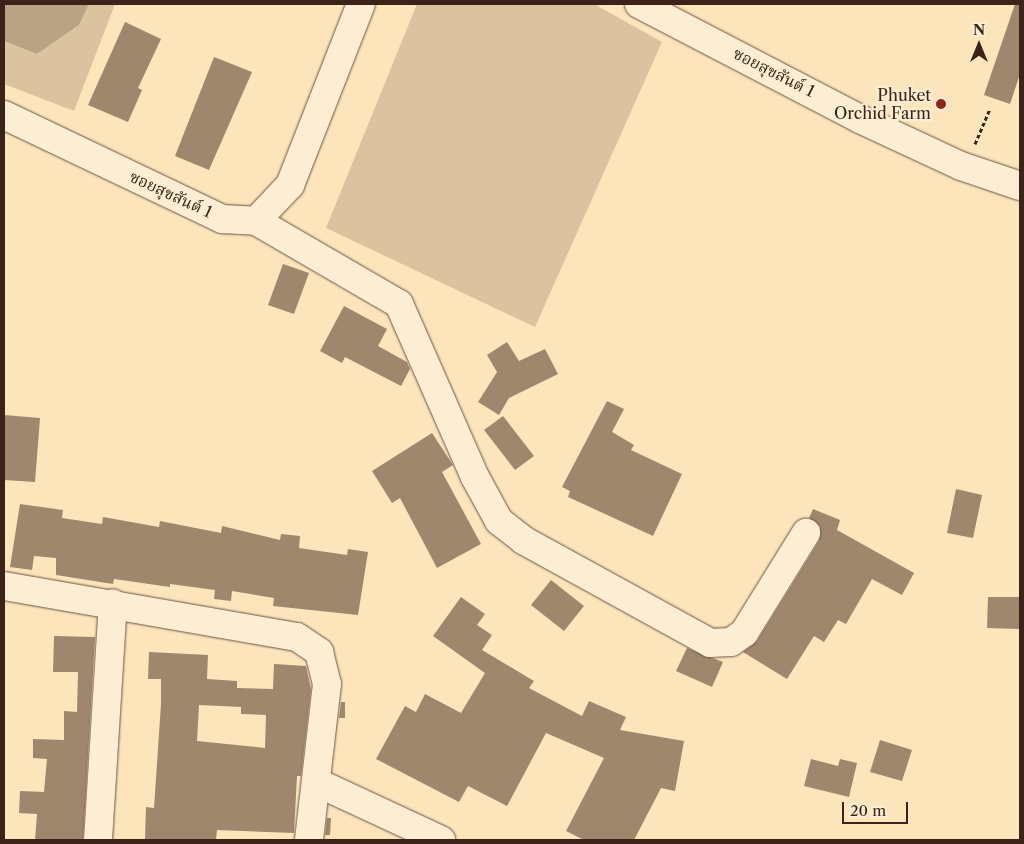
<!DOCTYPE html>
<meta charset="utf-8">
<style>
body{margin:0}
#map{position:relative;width:1024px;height:844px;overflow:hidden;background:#fce4bb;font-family:"Libre Caslon Text","Noto Serif Thai",serif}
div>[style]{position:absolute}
.green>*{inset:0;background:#dbc39f}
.water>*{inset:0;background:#baa284}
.building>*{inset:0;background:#9f876d}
.path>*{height:3px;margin-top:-1.5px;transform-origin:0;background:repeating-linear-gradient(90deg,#3b2319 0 4px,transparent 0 6.5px)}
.roads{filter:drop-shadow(0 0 1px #6b5342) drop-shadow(0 0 1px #6b5342)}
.minor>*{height:28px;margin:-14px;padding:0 14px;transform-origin:14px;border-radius:14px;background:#fdedd3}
.dots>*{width:14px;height:14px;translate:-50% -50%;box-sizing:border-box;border:2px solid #fdedd3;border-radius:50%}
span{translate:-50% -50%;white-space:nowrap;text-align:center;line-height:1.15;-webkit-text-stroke:4.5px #fdedd3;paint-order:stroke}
.street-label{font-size:16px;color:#3b2319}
.poi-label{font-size:16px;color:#3b2319}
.right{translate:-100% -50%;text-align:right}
.frame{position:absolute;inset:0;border:5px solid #3b2319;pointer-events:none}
.north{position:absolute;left:954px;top:20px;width:50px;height:50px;-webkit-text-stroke:4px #fdedd3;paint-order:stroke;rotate:0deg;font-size:14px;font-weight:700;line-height:20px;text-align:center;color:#3b2319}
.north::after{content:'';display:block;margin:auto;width:18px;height:22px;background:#3b2319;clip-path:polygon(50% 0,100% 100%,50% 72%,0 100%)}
.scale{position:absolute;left:842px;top:802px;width:66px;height:22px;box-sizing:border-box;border:2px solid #3b2319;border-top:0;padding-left:6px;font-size:15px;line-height:18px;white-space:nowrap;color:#3b2319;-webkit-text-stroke:4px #fdedd3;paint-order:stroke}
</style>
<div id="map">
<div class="green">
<div style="clip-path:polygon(89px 4px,115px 4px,74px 111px,4px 84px,4px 41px,37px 54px,79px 25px)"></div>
<div style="clip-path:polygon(417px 4px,594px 4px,662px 42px,535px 327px,326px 228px)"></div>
</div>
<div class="water">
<div style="clip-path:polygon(4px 4px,89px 4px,79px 25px,37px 54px,4px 41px)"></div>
</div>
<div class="building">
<div style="clip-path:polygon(1015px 4px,1020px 4px,1020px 74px,1010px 104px,984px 95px)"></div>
<div style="clip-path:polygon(125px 22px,161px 39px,138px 88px,142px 90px,128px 122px,88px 105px)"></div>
<div style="clip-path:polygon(214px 57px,252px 72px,209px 170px,175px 156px)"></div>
<div style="clip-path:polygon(283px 264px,309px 273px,294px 314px,268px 305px)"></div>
<div style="clip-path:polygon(344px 306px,387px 329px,378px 346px,407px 362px,410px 369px,401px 386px,345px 357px,342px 363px,320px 351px)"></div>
<div style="clip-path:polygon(507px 342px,519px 361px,545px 349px,558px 374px,509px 398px,499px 415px,478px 402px,497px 372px,487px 355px)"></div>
<div style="clip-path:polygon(607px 401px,624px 409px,612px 432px,634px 445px,631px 450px,682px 474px,653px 536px,568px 497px,570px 491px,562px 487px)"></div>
<div style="clip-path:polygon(4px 415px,40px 418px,35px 482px,4px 480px)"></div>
<div style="clip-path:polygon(503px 416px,534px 456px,515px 470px,484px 430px)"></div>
<div style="clip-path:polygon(432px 433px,453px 465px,442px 472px,481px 544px,437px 568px,400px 498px,392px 503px,372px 471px)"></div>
<div style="clip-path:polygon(956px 489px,982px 495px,973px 538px,947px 533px)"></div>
<div style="clip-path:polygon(20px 504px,63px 510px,62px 518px,102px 524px,103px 517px,159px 527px,160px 521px,221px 533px,222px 526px,280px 540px,281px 534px,300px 536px,299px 548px,347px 555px,348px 549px,368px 552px,358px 615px,273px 606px,274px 598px,232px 591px,231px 601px,214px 599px,215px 590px,170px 584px,170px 587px,114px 579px,113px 584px,56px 575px,56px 558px,34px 556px,32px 570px,10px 567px)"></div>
<div style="clip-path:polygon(813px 509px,840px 520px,837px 530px,914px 573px,902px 595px,872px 579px,846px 624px,838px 620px,824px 642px,814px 636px,787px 679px,743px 652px,757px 641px,819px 541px,820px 526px,809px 518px)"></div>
<div style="clip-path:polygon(551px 580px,584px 606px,564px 631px,531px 605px)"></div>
<div style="clip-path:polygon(461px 597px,485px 614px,477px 625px,492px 635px,482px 650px,534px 681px,529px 688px,582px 716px,589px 701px,626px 717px,620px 730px,684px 741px,675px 791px,661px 788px,634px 840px,584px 840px,566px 831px,604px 758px,546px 733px,507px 806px,468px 786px,459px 802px,376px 759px,405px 706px,416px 712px,425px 694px,461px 713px,485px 673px,433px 636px)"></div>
<div style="clip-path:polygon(988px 597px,1020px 597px,1020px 629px,987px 628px)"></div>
<div style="clip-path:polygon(54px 636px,95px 637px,83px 840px,35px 840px,37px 814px,19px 813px,20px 791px,44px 792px,47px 759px,33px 758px,33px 739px,64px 740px,64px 711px,77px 712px,78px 672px,53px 672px)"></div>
<div style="clip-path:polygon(687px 648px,723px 662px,712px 687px,676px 671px)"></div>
<div style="clip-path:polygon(evenodd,149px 652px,208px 655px,207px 679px,237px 681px,237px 688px,273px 689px,274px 664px,306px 666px,311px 689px,301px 776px,297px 776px,294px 833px,217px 830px,216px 840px,145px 840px,146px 807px,154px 808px,161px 704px,161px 679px,148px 679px,149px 652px,199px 705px,241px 707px,241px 714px,266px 715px,265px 748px,197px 741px,199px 705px)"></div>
<div style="clip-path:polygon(341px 702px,345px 702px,345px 718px,339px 718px)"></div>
<div style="clip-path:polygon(880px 740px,912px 750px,902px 781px,870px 772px)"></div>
<div style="clip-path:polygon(811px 759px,838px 766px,840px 759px,857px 763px,849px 797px,804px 786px)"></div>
<div style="clip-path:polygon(327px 818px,331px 818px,330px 835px,325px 835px)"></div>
</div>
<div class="path">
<div style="left:975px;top:144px;width:38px;rotate:-67deg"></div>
</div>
<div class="roads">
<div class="minor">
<div style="left:639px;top:4px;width:249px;rotate:27.5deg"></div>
<div style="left:860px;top:119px;width:111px;rotate:25deg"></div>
<div style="left:961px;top:166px;width:62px;rotate:18.7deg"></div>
<div style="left:4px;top:115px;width:242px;rotate:25.5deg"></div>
<div style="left:222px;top:219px;width:34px;rotate:3deg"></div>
<div style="left:256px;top:221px;width:50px;rotate:-46.6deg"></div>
<div style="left:290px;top:185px;width:194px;rotate:-68.6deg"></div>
<div style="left:256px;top:221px;width:165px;rotate:30.1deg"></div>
<div style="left:399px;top:304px;width:189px;rotate:66.3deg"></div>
<div style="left:475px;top:477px;width:50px;rotate:61.4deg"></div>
<div style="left:499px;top:521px;width:31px;rotate:38deg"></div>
<div style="left:523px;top:540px;width:213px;rotate:28.8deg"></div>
<div style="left:710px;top:643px;width:21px;rotate:-3deg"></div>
<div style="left:731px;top:642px;width:16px;rotate:-35deg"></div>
<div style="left:744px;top:633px;width:118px;rotate:-58.2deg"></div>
<div style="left:4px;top:586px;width:297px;rotate:9.9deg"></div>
<div style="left:297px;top:637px;width:27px;rotate:34deg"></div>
<div style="left:319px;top:652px;width:33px;rotate:76deg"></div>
<div style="left:327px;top:684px;width:157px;rotate:96.6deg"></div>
<div style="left:316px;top:782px;width:138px;rotate:24.9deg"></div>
<div style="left:98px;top:840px;width:237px;rotate:-86.4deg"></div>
</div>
</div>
<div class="dots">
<div style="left:941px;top:104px;background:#8f2418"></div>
</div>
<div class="street-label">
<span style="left:774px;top:72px;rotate:27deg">ซอยสุขสันต์ 1</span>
<span style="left:171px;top:194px;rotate:25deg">ซอยสุขสันต์ 1</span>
</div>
<div class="poi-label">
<span class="right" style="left:931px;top:104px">Phuket<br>Orchid Farm</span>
</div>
<div class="frame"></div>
<div class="north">N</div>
<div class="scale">20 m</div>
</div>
